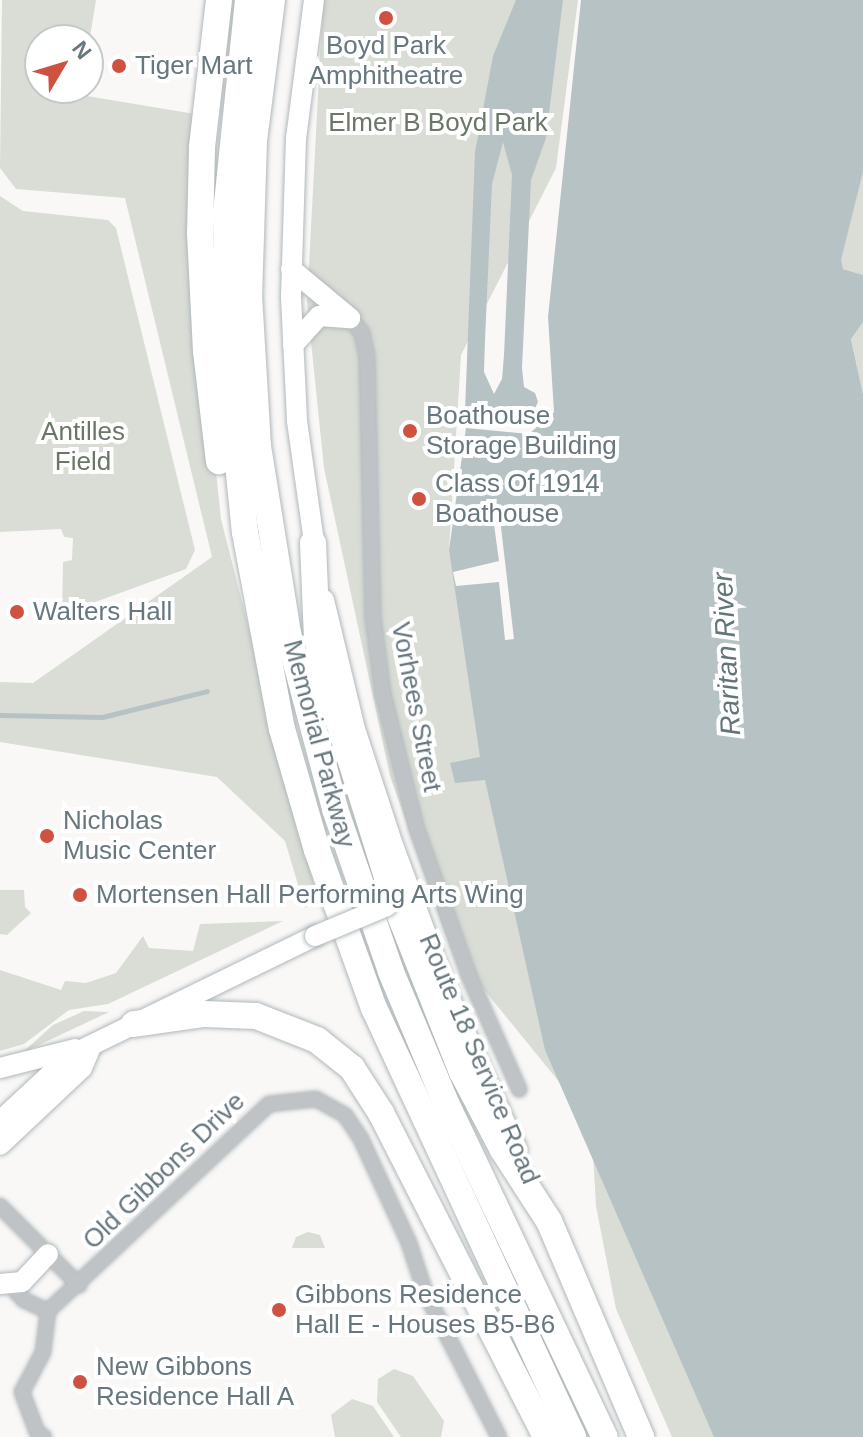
<!DOCTYPE html>
<style>
body{margin:0}
#map{position:relative;width:863px;height:1437px;overflow:hidden;background:#f9f8f7;font-family:Arial,sans-serif}
div>[style]{position:absolute}
.green>*{inset:0;background:#d9ddd6}
.water>*{inset:0;background:#b7c2c5}
.pier>*{inset:0;background:#f9f8f7}
.stream>*{height:5px;margin:-2.5px;padding:0 2.5px;transform-origin:2.5px;border-radius:2.5px;background:#b7c2c5}
.roads{filter:drop-shadow(0 0 2px #b1b8bb) drop-shadow(0 0 2px #b1b8bb)}
.minor>*{height:14px;margin:-7px;padding:0 7px;transform-origin:7px;border-radius:7px;background:#bfc3c6}
.secondary>*{height:20px;margin:-10px;padding:0 10px;transform-origin:10px;border-radius:10px;background:#fff}
.motorway>*{height:26px;margin:-13px;padding:0 13px;transform-origin:13px;border-radius:13px;background:#fff}
.bridges{filter:drop-shadow(0 0 2px #b1b8bb) drop-shadow(0 0 2px #b1b8bb)}
.secondary-bridge>*{height:20px;margin:-10px;padding:0 10px;transform-origin:10px;border-radius:10px;background:#fff}
.dots>*{width:22px;height:22px;translate:-50% -50%;box-sizing:border-box;border:4px solid #fff;border-radius:50%}
span{translate:-50% -50%;white-space:nowrap;text-align:center;line-height:1.15;-webkit-text-stroke:8px #fff;paint-order:stroke}
.poi-label{font-size:26px;color:#67777e}
.left{translate:0 -50%;text-align:left}
.park-label{font-size:26px;color:#6a7766}
.street-label{font-size:26px;color:#67777e}
.water-label{font-size:28px;color:#627578;font-style:italic}
.north{position:absolute;left:24px;top:24px;width:80px;height:80px;box-sizing:border-box;background:#fff;border:2px solid #c2c9cb;border-radius:50%;rotate:52deg;font-size:22px;font-weight:700;line-height:32px;text-align:center;color:#67777e}
.north::after{content:'';display:block;margin:auto;width:28px;height:36px;background:#cf5241;clip-path:polygon(50% 0,100% 100%,50% 72%,0 100%)}
</style>
<div id="map">
<div class="green">
<div style="clip-path:polygon(2px 0,96px 0,88px 49px,88px 40px,40px 40px,40px 88px,81px 88px,81px 95px,195px 114px,190px 226px,221px 519px,318px 901px,305px 908px,285px 841px,217px 777px,0 742px,0 682px,33px 683px,212px 557px,125px 198px,16px 189px,0 168px)"></div>
<div style="clip-path:polygon(323px 0,578px 0,556px 168px,461px 355px,449px 550px,560px 1083px,451px 949px,390px 776px,324px 468px,307px 303px)"></div>
<div style="clip-path:polygon(863px 172px,863px 275px,843px 269px,840px 260px)"></div>
<div style="clip-path:polygon(0 196px,23px 211px,108px 220px,116px 228px,195px 550px,186px 569px,62px 614px,63px 562px,72px 560px,73px 538px,64px 537px,61px 529px,0 532px)"></div>
<div style="clip-path:polygon(863px 322px,863px 394px,851px 338px)"></div>
<div style="clip-path:polygon(0 890px,24px 890px,25px 907px,31px 913px,7px 935px,0 934px)"></div>
<div style="clip-path:polygon(283px 921px,108px 1004px,69px 1010px,24px 1044px,0 1051px,0 970px,61px 990px,65px 981px,86px 983px,116px 973px,143px 936px,149px 948px,193px 951px,200px 924px)"></div>
<div style="clip-path:polygon(84px 1011px,109px 1012px,22px 1053px,53px 1025px)"></div>
<div style="clip-path:polygon(593px 1153px,754px 1437px,672px 1437px,616px 1309px,596px 1206px)"></div>
<div style="clip-path:polygon(308px 1232px,320px 1235px,325px 1248px,292px 1248px,296px 1237px)"></div>
<div style="clip-path:polygon(394px 1369px,413px 1376px,444px 1421px,441px 1437px,401px 1437px,377px 1402px,378px 1379px)"></div>
<div style="clip-path:polygon(352px 1399px,373px 1406px,394px 1437px,335px 1437px,331px 1415px)"></div>
</div>
<div class="water">
<div style="clip-path:polygon(evenodd,516px 0,563px 0,546px 138px,531px 180px,522px 368px,524px 387px,535px 393px,538px 402px,533px 412px,524px 414px,465px 411px,475px 152px,493px 56px,516px 0,503px 142px,512px 175px,504px 355px,502px 379px,494px 394px,484px 372px,485px 340px,492px 184px,503px 142px)"></div>
<div style="clip-path:polygon(581px 0,863px 0,863px 172px,841px 260px,843px 269px,863px 275px,863px 322px,851px 339px,863px 394px,863px 1437px,714px 1437px,545px 1050px,485px 780px,455px 783px,450px 763px,480px 757px,449px 550px,466px 428px,529px 434px,554px 412px,548px 317px)"></div>
</div>
<div class="pier">
<div style="clip-path:polygon(492px 510px,499px 510px,514px 639px,505px 640px,499px 582px,456px 586px,453px 572px,499px 561px)"></div>
</div>
<div class="stream">
<div style="left:0;top:715px;width:102px;rotate:1.1deg"></div>
<div style="left:102px;top:717px;width:108px;rotate:-13.9deg"></div>
</div>
<div class="roads">
<div class="minor">
<div style="left:350px;top:318px;width:19px;rotate:51deg"></div>
<div style="left:362px;top:333px;width:25px;rotate:78deg"></div>
<div style="left:367px;top:357px;width:260px;rotate:88.7deg"></div>
<div style="left:373px;top:617px;width:78px;rotate:82.6deg"></div>
<div style="left:383px;top:694px;width:140px;rotate:76deg"></div>
<div style="left:417px;top:830px;width:155px;rotate:70.4deg"></div>
<div style="left:469px;top:976px;width:124px;rotate:66.1deg"></div>
<div style="left:0;top:1206px;width:112px;rotate:45deg"></div>
<div style="left:10px;top:1285px;width:21px;rotate:47deg"></div>
<div style="left:24px;top:1300px;width:26px;rotate:25deg"></div>
<div style="left:44px;top:1437px;width:9px;rotate:-144deg"></div>
<div style="left:37px;top:1432px;width:43px;rotate:-110.6deg"></div>
<div style="left:22px;top:1392px;width:45px;rotate:-62.3deg"></div>
<div style="left:43px;top:1352px;width:41px;rotate:-83deg"></div>
<div style="left:48px;top:1311px;width:303px;rotate:-43.1deg"></div>
<div style="left:269px;top:1104px;width:47px;rotate:-6.1deg"></div>
<div style="left:316px;top:1099px;width:33px;rotate:29deg"></div>
<div style="left:345px;top:1115px;width:29px;rotate:56deg"></div>
<div style="left:361px;top:1139px;width:115px;rotate:65.2deg"></div>
<div style="left:409px;top:1243px;width:52px;rotate:71.9deg"></div>
<div style="left:425px;top:1292px;width:163px;rotate:63deg"></div>
</div>
<div class="secondary">
<div style="left:314px;top:0;width:139px;rotate:97.4deg"></div>
<div style="left:296px;top:138px;width:159px;rotate:91.8deg"></div>
<div style="left:291px;top:297px;width:124px;rotate:87.2deg"></div>
<div style="left:297px;top:421px;width:137px;rotate:82deg"></div>
<div style="left:291px;top:269px;width:77px;rotate:39.7deg"></div>
<div style="left:293px;top:345px;width:39px;rotate:-48deg"></div>
<div style="left:319px;top:316px;width:31px;rotate:4deg"></div>
<div style="left:324px;top:600px;width:133px;rotate:76.5deg"></div>
<div style="left:355px;top:729px;width:122px;rotate:71.9deg"></div>
<div style="left:393px;top:845px;width:159px;rotate:69.7deg"></div>
<div style="left:448px;top:994px;width:171px;rotate:66.1deg"></div>
<div style="left:0;top:1068px;width:77px;rotate:-14.2deg"></div>
<div style="left:0;top:1121px;width:97px;rotate:-42.9deg"></div>
<div style="left:71px;top:1055px;width:271px;rotate:-26deg"></div>
<div style="left:0;top:1145px;width:112px;rotate:-43.2deg"></div>
<div style="left:82px;top:1068px;width:23px;rotate:-67deg"></div>
<div style="left:0;top:1284px;width:22px;rotate:-5deg"></div>
<div style="left:22px;top:1282px;width:38px;rotate:-47deg"></div>
</div>
<div class="motorway">
<div style="left:219px;top:0;width:149px;rotate:96.6deg"></div>
<div style="left:202px;top:148px;width:85px;rotate:91.3deg"></div>
<div style="left:200px;top:233px;width:118px;rotate:87.1deg"></div>
<div style="left:206px;top:351px;width:111px;rotate:83.3deg"></div>
<div style="left:248px;top:0;width:215px;rotate:95.9deg"></div>
<div style="left:226px;top:214px;width:152px;rotate:89.2deg"></div>
<div style="left:228px;top:366px;width:167px;rotate:84.2deg"></div>
<div style="left:245px;top:532px;width:200px;rotate:79.4deg"></div>
<div style="left:282px;top:729px;width:126px;rotate:73.9deg"></div>
<div style="left:317px;top:850px;width:168px;rotate:70.2deg"></div>
<div style="left:374px;top:1008px;width:473px;rotate:65.1deg"></div>
<div style="left:272px;top:0;width:141px;rotate:97.3deg"></div>
<div style="left:254px;top:140px;width:155px;rotate:91.8deg"></div>
<div style="left:249px;top:295px;width:151px;rotate:86.6deg"></div>
<div style="left:258px;top:446px;width:189px;rotate:80.9deg"></div>
<div style="left:288px;top:633px;width:182px;rotate:75deg"></div>
<div style="left:335px;top:809px;width:172px;rotate:71deg"></div>
<div style="left:391px;top:972px;width:144px;rotate:67.2deg"></div>
<div style="left:447px;top:1105px;width:368px;rotate:64.6deg"></div>
<div style="left:313px;top:543px;width:95px;rotate:87.6deg"></div>
<div style="left:317px;top:638px;width:41px;rotate:78.7deg"></div>
<div style="left:325px;top:678px;width:236px;rotate:72.7deg"></div>
<div style="left:395px;top:903px;width:182px;rotate:68.4deg"></div>
<div style="left:462px;top:1072px;width:88px;rotate:62.3deg"></div>
<div style="left:503px;top:1150px;width:85px;rotate:57.1deg"></div>
<div style="left:549px;top:1221px;width:235px;rotate:66.9deg"></div>
<div style="left:134px;top:1024px;width:71px;rotate:-8.1deg"></div>
<div style="left:204px;top:1014px;width:52px;rotate:2.2deg"></div>
<div style="left:256px;top:1016px;width:66px;rotate:21.5deg"></div>
<div style="left:317px;top:1040px;width:45px;rotate:38.7deg"></div>
<div style="left:352px;top:1068px;width:54px;rotate:57.2deg"></div>
<div style="left:381px;top:1113px;width:364px;rotate:63deg"></div>
</div>
</div>
<div class="bridges">
<div class="secondary-bridge">
<div style="left:315px;top:936px;width:78px;rotate:-22.6deg"></div>
</div>
</div>
<div class="dots">
<div style="left:386px;top:18px;background:#cf5241"></div>
<div style="left:119px;top:66px;background:#cf5241"></div>
<div style="left:410px;top:431px;background:#cf5241"></div>
<div style="left:419px;top:499px;background:#cf5241"></div>
<div style="left:17px;top:612px;background:#cf5241"></div>
<div style="left:47px;top:836px;background:#cf5241"></div>
<div style="left:80px;top:895px;background:#cf5241"></div>
<div style="left:279px;top:1310px;background:#cf5241"></div>
<div style="left:80px;top:1382px;background:#cf5241"></div>
</div>
<div class="poi-label">
<span style="left:386px;top:61px">Boyd Park<br>Amphitheatre</span>
<span class="left" style="left:135px;top:66px">Tiger Mart</span>
<span class="left" style="left:426px;top:431px">Boathouse<br>Storage Building</span>
<span class="left" style="left:435px;top:499px">Class Of 1914<br>Boathouse</span>
<span class="left" style="left:33px;top:612px">Walters Hall</span>
<span class="left" style="left:63px;top:836px">Nicholas<br>Music Center</span>
<span class="left" style="left:96px;top:895px">Mortensen Hall Performing Arts Wing</span>
<span class="left" style="left:295px;top:1310px">Gibbons Residence<br>Hall E - Houses B5-B6</span>
<span class="left" style="left:96px;top:1382px">New Gibbons<br>Residence Hall A</span>
</div>
<div class="park-label">
<span style="left:438px;top:123px">Elmer B Boyd Park</span>
<span style="left:83px;top:447px">Antilles<br>Field</span>
</div>
<div class="street-label">
<span style="left:416px;top:707px;rotate:79deg">Vorhees Street</span>
<span style="left:319px;top:744px;rotate:75deg">Memorial Parkway</span>
<span style="left:479px;top:1059px;rotate:67deg">Route 18 Service Road</span>
<span style="left:164px;top:1171px;rotate:-44deg">Old Gibbons Drive</span>
</div>
<div class="water-label">
<span style="left:727px;top:654px;rotate:-93deg">Raritan River</span>
</div>
<div class="north">N</div>
</div>
